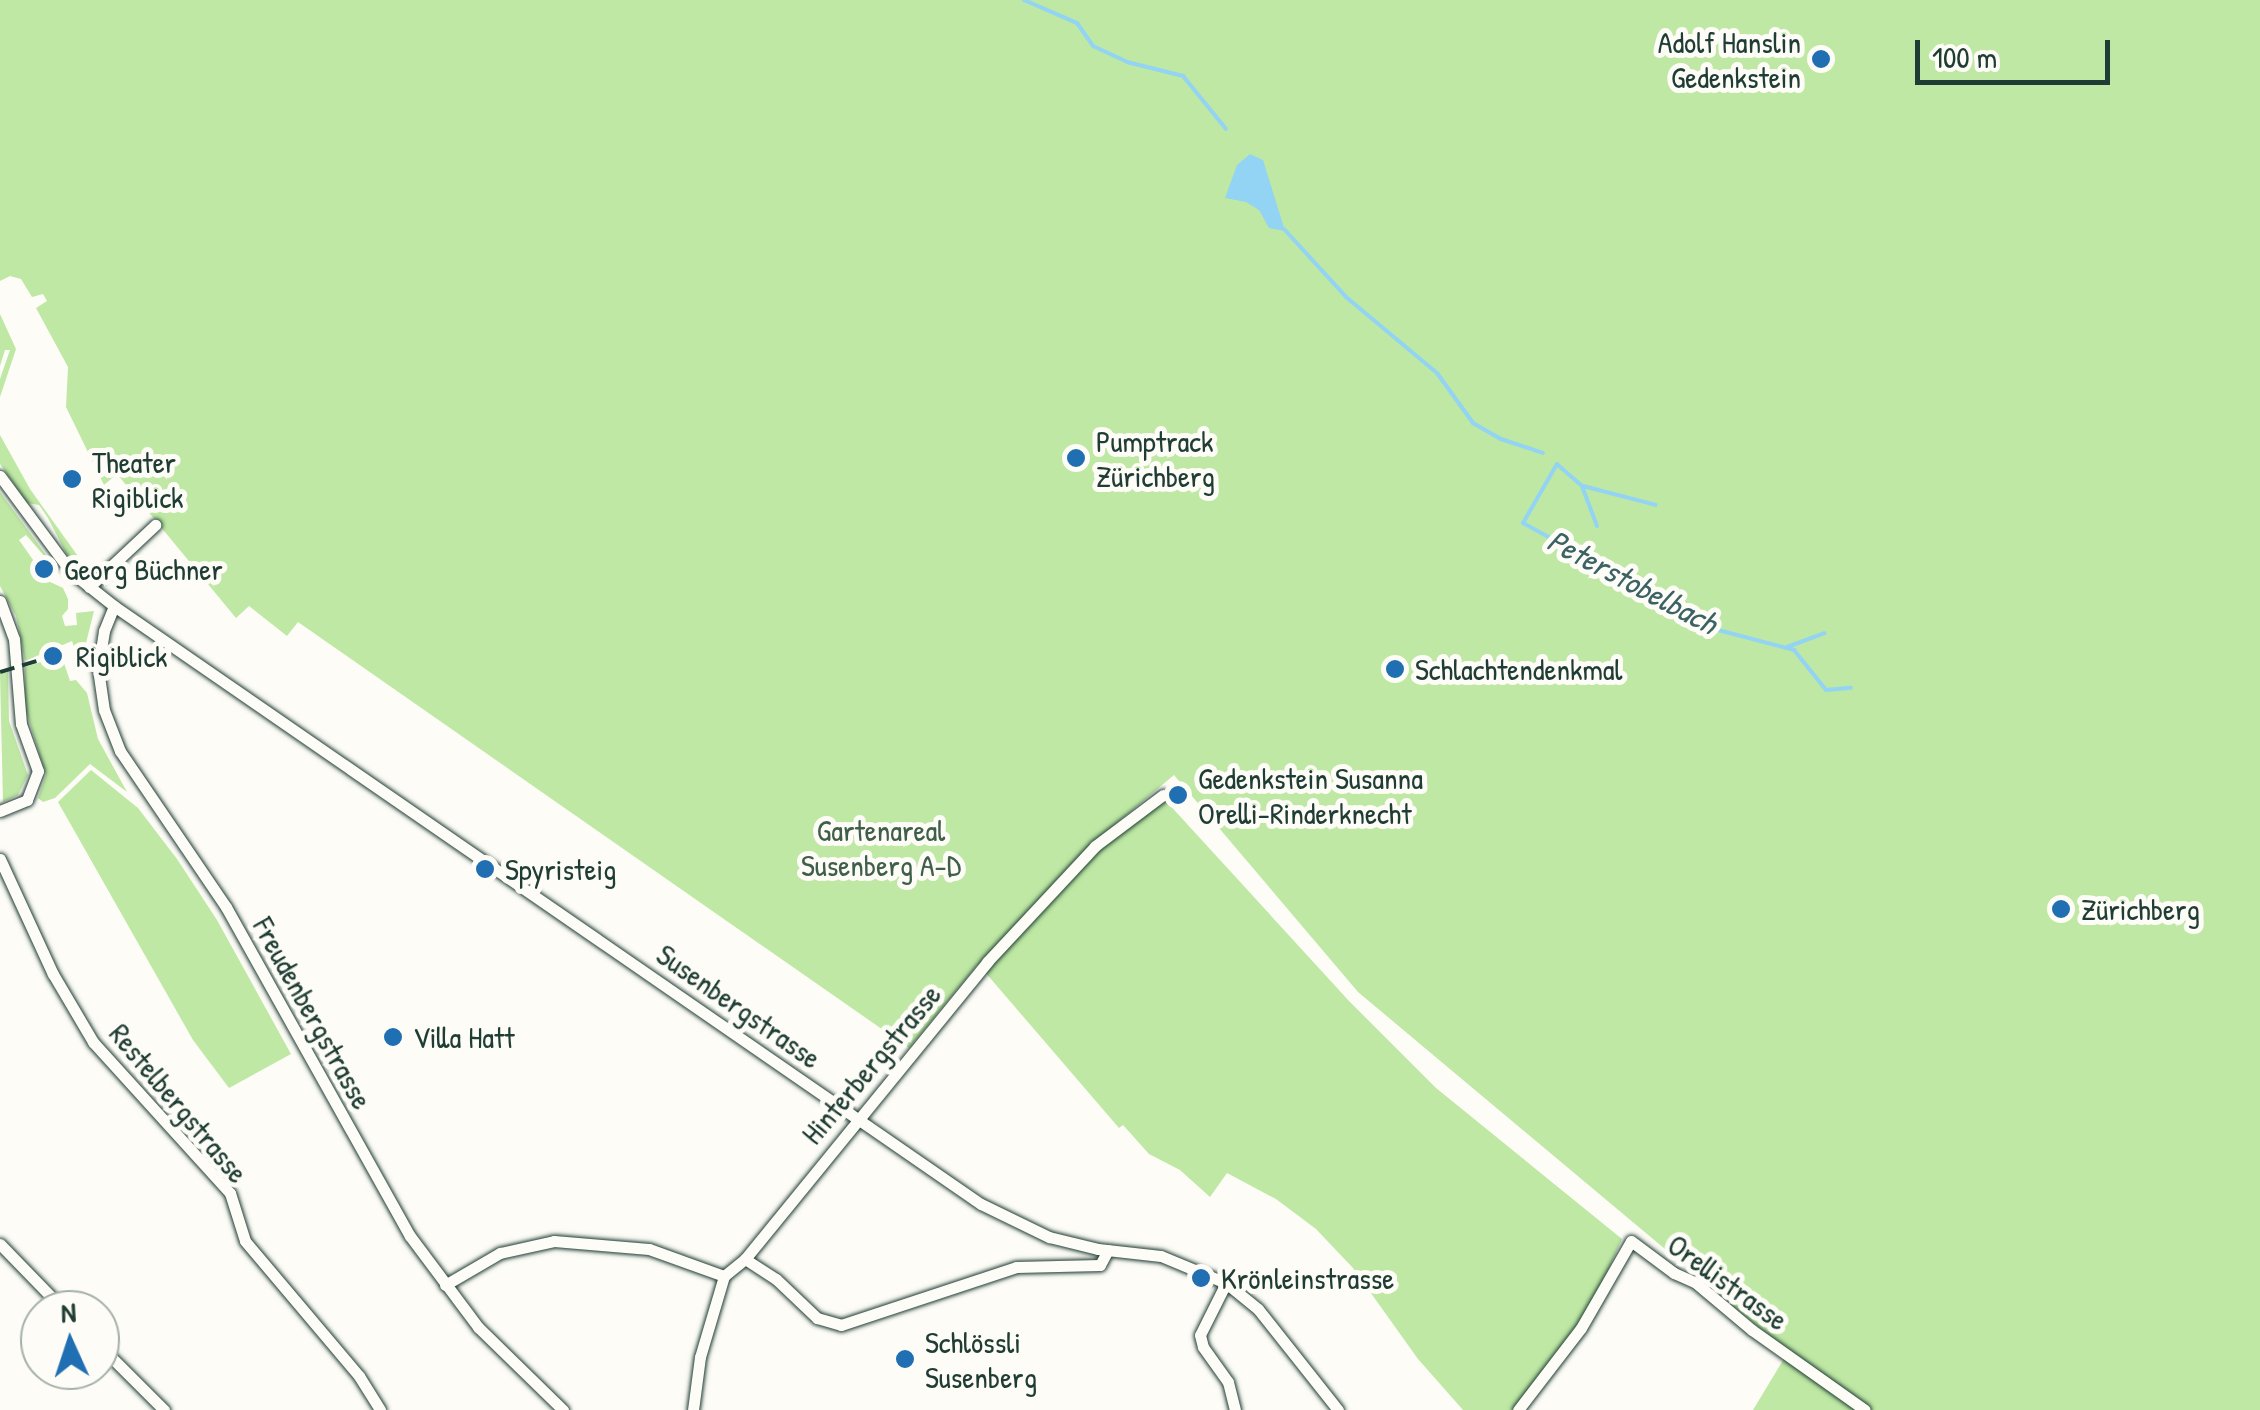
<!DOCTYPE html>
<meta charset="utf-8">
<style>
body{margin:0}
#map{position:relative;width:2260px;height:1410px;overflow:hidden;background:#fdfcf7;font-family:"Patrick Hand",sans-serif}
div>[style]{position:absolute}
.green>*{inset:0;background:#bee8a4}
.water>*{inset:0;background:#93d3f4}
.stream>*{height:4px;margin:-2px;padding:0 2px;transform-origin:2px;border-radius:2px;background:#93d3f4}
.roads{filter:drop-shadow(0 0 2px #1f3d34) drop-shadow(0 0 2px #1f3d34)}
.minor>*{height:11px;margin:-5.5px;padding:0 5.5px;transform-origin:5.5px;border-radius:5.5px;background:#fdfcf7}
.rail>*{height:4px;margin-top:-2px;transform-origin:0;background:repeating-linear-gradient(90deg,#1f3d34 0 15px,transparent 0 23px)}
.dots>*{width:28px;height:28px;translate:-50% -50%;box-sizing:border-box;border:5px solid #fdfcf7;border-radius:50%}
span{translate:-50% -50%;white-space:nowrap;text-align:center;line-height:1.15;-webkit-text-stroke:10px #fdfcf7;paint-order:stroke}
.poi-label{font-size:30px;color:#1f3d34}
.right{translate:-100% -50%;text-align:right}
.left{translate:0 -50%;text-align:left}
.park-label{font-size:30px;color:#3f5f4a}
.street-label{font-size:30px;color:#1f3d34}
.water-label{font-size:32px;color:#3c6264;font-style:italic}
.north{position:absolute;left:20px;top:1290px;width:100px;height:100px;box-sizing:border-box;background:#fdfcf7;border:2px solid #a4b0a9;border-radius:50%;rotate:357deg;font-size:28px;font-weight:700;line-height:40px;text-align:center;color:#1f3d34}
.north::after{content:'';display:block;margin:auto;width:35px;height:45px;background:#1f6fb2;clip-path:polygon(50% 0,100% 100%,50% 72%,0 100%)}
.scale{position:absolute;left:1915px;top:40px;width:195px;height:45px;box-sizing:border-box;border:5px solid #1f3d34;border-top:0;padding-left:12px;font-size:30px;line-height:35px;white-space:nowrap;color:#1f3d34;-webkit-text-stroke:8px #fdfcf7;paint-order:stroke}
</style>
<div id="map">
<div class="green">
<div style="clip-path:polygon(0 0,2260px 0,2260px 1410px,1753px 1410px,1788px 1352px,1358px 992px,1174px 775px,1094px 842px,1166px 801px,1349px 1001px,1436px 1088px,1622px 1239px,1592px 1306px,1513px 1410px,1463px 1410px,1418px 1359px,1353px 1268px,1316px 1229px,1276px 1199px,1227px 1173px,1210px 1197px,1180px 1170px,1149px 1154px,1123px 1125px,1119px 1128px,978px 964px,909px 1048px,298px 622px,287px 636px,249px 606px,236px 618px,117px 474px,104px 485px,66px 407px,68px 367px,36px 308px,47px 301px,43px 294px,32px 297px,21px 279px,10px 276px,0 281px)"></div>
<div style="clip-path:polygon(0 314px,16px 349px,0 397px,0 379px,10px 350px,5px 350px,0 366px)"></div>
<div style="clip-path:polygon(0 435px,30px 489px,80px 559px,70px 561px,48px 518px,39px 505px,27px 503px,0 464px)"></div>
<div style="clip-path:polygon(0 492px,60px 574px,26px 535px,19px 540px,48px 581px,63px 588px,68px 599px,68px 609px,62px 616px,65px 626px,77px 625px,76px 613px,94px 611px,84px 651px,76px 653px,72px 641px,25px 661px,16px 616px,0 586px)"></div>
<div style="clip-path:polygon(47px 660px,49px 667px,64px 663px,70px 681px,76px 680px,87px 693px,98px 739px,127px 792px,90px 764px,55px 798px,43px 802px,38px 798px,46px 775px,25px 708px,25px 667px)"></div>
<div style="clip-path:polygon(8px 672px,9px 721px,28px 775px,18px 795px,3px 802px,0 674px)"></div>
<div style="clip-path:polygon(91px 770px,138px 808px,177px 859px,217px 920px,291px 1054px,229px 1088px,193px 1040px,58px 802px)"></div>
</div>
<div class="water">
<div style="clip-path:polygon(1250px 154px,1263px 160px,1285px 231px,1269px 228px,1259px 210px,1246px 202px,1225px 198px,1237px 165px)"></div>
</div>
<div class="stream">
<div style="left:1024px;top:0;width:58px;rotate:23.5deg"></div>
<div style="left:1077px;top:23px;width:28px;rotate:55deg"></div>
<div style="left:1093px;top:46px;width:38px;rotate:25deg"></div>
<div style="left:1127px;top:62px;width:58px;rotate:14deg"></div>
<div style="left:1183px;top:76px;width:68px;rotate:50.9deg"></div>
<div style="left:1284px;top:229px;width:92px;rotate:47.6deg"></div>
<div style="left:1346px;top:297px;width:119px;rotate:39.9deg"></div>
<div style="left:1437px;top:373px;width:62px;rotate:54.2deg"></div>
<div style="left:1473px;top:423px;width:32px;rotate:30deg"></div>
<div style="left:1501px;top:439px;width:44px;rotate:18.4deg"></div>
<div style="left:1583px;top:486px;width:75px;rotate:14.6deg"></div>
<div style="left:1597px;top:526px;width:43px;rotate:-110.6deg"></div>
<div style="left:1582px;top:486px;width:33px;rotate:-139deg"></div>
<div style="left:1557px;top:464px;width:68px;rotate:120deg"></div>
<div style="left:1523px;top:523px;width:222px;rotate:28.8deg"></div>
<div style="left:1718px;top:630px;width:79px;rotate:14.7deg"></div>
<div style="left:1794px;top:650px;width:51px;rotate:51.3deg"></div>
<div style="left:1826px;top:690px;width:25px;rotate:-5deg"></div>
<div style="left:1787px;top:647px;width:40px;rotate:-20.2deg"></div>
</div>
<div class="roads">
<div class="minor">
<div style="left:0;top:476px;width:119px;rotate:53.5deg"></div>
<div style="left:71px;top:572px;width:55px;rotate:38.3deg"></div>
<div style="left:114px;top:606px;width:1053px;rotate:34.6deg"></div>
<div style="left:981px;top:1204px;width:76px;rotate:25.9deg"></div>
<div style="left:1049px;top:1237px;width:50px;rotate:13.8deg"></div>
<div style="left:1098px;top:1249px;width:63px;rotate:6.3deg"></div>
<div style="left:1161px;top:1256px;width:70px;rotate:22.6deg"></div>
<div style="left:1226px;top:1283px;width:41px;rotate:39.1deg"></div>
<div style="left:1258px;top:1309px;width:129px;rotate:51.6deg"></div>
<div style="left:89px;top:587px;width:91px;rotate:-43.2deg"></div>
<div style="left:0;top:601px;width:40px;rotate:69.8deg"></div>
<div style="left:14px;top:639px;width:85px;rotate:85.3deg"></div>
<div style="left:21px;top:724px;width:50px;rotate:70.1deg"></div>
<div style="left:38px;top:771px;width:31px;rotate:111deg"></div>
<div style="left:27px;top:800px;width:29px;rotate:158deg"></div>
<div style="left:114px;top:606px;width:27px;rotate:112deg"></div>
<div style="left:104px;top:631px;width:38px;rotate:99deg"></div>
<div style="left:98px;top:669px;width:41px;rotate:81.7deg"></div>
<div style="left:104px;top:710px;width:44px;rotate:68.7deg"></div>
<div style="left:120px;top:751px;width:189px;rotate:55.8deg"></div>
<div style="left:226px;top:907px;width:377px;rotate:60.8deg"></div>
<div style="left:410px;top:1236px;width:114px;rotate:53.2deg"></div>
<div style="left:478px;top:1327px;width:119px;rotate:44.3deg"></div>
<div style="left:0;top:859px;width:127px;rotate:65.3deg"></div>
<div style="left:53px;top:974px;width:79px;rotate:59.5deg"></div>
<div style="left:93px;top:1042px;width:204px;rotate:47.8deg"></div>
<div style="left:230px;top:1193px;width:50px;rotate:72.6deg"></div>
<div style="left:245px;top:1241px;width:177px;rotate:49.8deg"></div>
<div style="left:359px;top:1376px;width:40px;rotate:58deg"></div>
<div style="left:0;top:1244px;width:92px;rotate:45.9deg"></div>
<div style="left:745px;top:1259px;width:37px;rotate:33deg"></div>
<div style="left:776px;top:1279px;width:57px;rotate:43.6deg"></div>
<div style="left:817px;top:1318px;width:25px;rotate:16deg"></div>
<div style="left:841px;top:1325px;width:184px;rotate:-18.3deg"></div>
<div style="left:1016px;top:1267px;width:84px;rotate:-1.4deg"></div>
<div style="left:1100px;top:1265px;width:17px;rotate:-62deg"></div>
<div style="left:1226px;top:1283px;width:58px;rotate:116.6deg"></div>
<div style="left:1200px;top:1335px;width:12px;rotate:76deg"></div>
<div style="left:1203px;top:1347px;width:43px;rotate:54.5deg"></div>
<div style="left:1228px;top:1382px;width:29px;rotate:76deg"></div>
<div style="left:445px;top:1285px;width:64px;rotate:-30.2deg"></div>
<div style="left:500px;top:1253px;width:55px;rotate:-12.5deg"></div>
<div style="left:554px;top:1241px;width:95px;rotate:4.8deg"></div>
<div style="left:649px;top:1249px;width:80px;rotate:19.8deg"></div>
<div style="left:100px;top:1346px;width:91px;rotate:45deg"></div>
<div style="left:693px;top:1410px;width:53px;rotate:-82.5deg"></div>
<div style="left:700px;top:1357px;width:84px;rotate:-73.5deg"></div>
<div style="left:724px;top:1276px;width:27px;rotate:-39deg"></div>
<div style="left:745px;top:1259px;width:383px;rotate:-50.8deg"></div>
<div style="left:987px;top:962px;width:158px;rotate:-47deg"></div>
<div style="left:1095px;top:846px;width:85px;rotate:-36.9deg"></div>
<div style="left:1518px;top:1410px;width:103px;rotate:-52.5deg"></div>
<div style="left:1581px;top:1328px;width:100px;rotate:-60.1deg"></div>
<div style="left:1631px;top:1241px;width:54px;rotate:36.7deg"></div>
<div style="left:1674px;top:1273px;width:24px;rotate:24deg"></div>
<div style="left:1696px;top:1283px;width:73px;rotate:40deg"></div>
<div style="left:1752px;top:1330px;width:138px;rotate:35.3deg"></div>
</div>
</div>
<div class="rail">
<div style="left:0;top:672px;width:55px;rotate:-16.8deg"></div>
</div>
<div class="dots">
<div style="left:1821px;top:59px;background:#1f6fb2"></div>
<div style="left:1076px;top:458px;background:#1f6fb2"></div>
<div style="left:72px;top:479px;background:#1f6fb2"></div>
<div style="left:44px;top:569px;background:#1f6fb2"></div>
<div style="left:53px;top:656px;background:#1f6fb2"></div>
<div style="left:1395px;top:669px;background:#1f6fb2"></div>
<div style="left:1178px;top:795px;background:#1f6fb2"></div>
<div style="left:485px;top:869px;background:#1f6fb2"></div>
<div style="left:2061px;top:909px;background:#1f6fb2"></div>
<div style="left:393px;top:1037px;background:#1f6fb2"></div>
<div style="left:1201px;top:1278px;background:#1f6fb2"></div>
<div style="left:905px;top:1359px;background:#1f6fb2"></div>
</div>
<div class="poi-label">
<span class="right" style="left:1801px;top:59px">Adolf Hanslin<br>Gedenkstein</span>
<span class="left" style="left:1096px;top:458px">Pumptrack<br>Zürichberg</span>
<span class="left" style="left:92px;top:479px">Theater<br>Rigiblick</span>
<span class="left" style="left:64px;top:569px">Georg Büchner</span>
<span class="left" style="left:76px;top:656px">Rigiblick</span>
<span class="left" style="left:1415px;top:669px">Schlachtendenkmal</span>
<span class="left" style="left:1198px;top:795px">Gedenkstein Susanna<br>Orelli-Rinderknecht</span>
<span class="left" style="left:505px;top:869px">Spyristeig</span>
<span class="left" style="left:2081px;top:909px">Zürichberg</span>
<span class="left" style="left:413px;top:1037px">Villa Hatt</span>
<span class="left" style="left:1221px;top:1278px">Krönleinstrasse</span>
<span class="left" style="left:925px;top:1359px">Schlössli<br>Susenberg</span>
</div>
<div class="park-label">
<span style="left:881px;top:847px">Gartenareal<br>Susenberg A-D</span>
</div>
<div class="street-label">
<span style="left:739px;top:1006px;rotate:35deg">Susenbergstrasse</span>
<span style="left:313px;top:1013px;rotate:61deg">Freudenbergstrasse</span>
<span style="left:871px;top:1064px;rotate:-50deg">Hinterbergstrasse</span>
<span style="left:179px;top:1103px;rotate:50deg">Restelbergstrasse</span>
<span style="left:1728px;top:1282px;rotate:36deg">Orellistrasse</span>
</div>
<div class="water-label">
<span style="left:1632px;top:582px;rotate:28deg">Peterstobelbach</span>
</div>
<div class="north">N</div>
<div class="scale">100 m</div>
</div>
